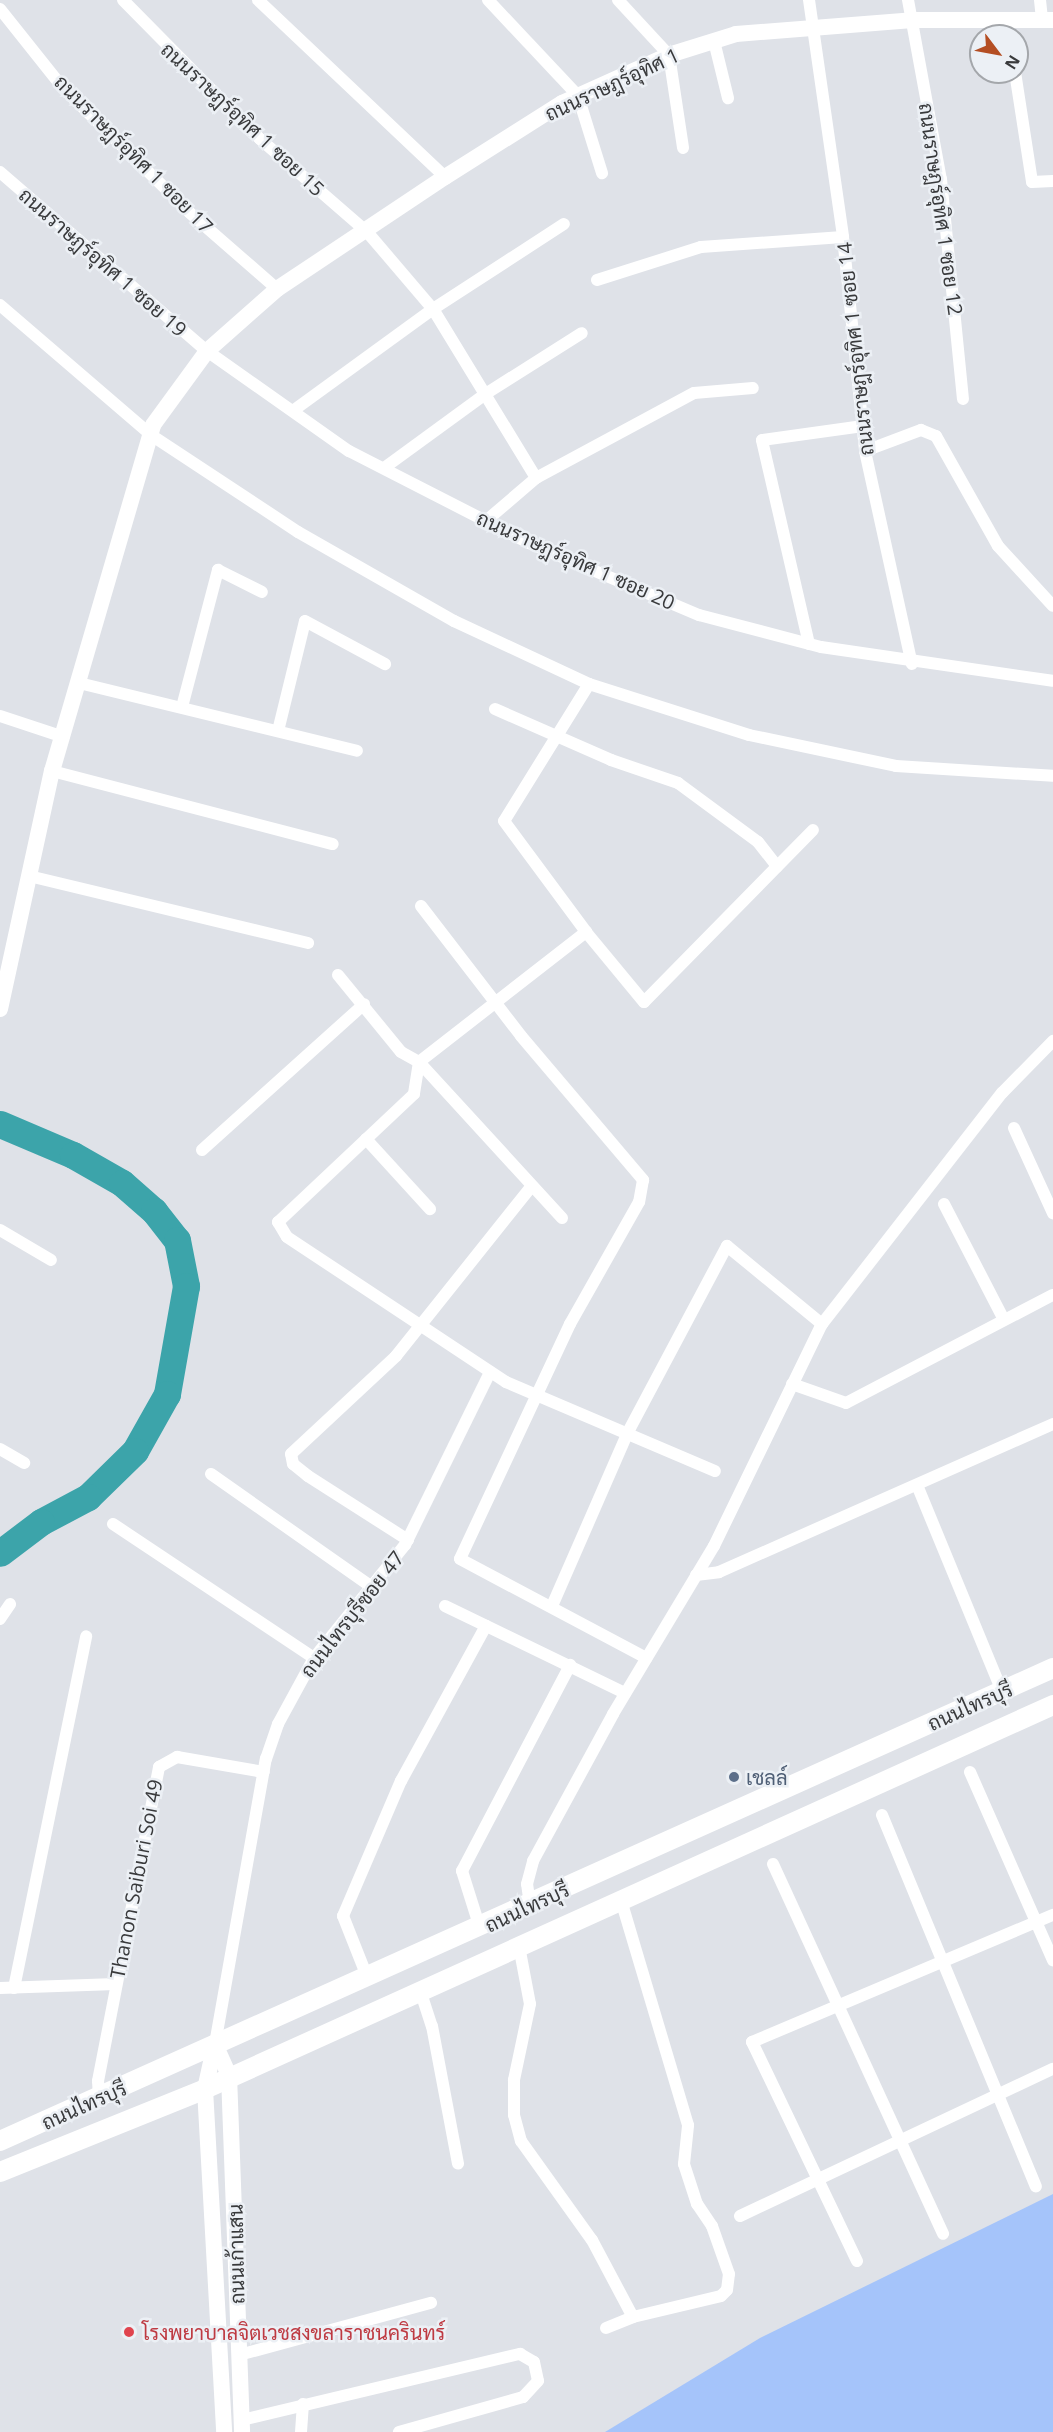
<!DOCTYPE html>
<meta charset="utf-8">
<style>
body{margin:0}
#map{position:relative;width:1053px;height:2432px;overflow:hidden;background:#dfe2e8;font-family:"Open Sans",Sarabun,sans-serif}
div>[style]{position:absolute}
.green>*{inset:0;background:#a5c4fa}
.river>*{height:27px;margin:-13.5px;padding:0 13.5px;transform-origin:13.5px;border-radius:13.5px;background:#3ca4aa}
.street>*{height:12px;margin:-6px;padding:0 6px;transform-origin:6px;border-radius:6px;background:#fff}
.secondary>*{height:16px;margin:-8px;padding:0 8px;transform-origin:8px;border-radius:8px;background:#fff}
.primary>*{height:20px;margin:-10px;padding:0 10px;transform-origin:10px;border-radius:10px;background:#fff}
.dots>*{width:16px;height:16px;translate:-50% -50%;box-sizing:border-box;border:3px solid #ecf0f5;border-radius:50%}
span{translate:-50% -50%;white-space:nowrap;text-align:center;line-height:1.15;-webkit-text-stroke:5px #ecf0f5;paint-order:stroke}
.street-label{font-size:20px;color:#393a3c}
.service-label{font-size:20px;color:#4e5e75}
.left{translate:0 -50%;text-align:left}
.health-label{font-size:20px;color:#be3a42}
.north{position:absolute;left:969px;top:24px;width:60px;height:60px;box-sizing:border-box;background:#ecf0f5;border:2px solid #a4a7ab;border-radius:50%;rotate:122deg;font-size:16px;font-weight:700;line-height:24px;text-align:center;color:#393a3c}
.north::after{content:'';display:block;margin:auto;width:21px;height:27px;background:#b44e23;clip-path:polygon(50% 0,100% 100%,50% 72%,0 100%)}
</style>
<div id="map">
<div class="green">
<div style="clip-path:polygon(1053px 2194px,1053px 2432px,605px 2432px,760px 2338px)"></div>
</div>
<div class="river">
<div style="left:0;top:1124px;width:79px;rotate:23deg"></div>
<div style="left:73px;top:1155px;width:56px;rotate:29.7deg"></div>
<div style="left:122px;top:1183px;width:43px;rotate:41.2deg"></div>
<div style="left:154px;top:1211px;width:37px;rotate:52deg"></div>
<div style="left:177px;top:1240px;width:47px;rotate:78.9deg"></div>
<div style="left:186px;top:1286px;width:110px;rotate:100deg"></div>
<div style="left:167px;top:1394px;width:65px;rotate:119.3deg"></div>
<div style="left:135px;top:1451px;width:66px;rotate:135.6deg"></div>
<div style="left:88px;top:1497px;width:53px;rotate:152deg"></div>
<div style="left:41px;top:1522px;width:51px;rotate:142.9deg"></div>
</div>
<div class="street">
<div style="left:123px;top:0;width:195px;rotate:45.4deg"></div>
<div style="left:260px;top:139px;width:143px;rotate:41deg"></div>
<div style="left:368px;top:233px;width:100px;rotate:49.5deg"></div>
<div style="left:433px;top:309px;width:198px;rotate:58.6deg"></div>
<div style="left:258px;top:0;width:257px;rotate:43.4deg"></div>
<div style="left:488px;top:0;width:132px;rotate:46.8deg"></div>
<div style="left:578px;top:96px;width:81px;rotate:72.7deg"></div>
<div style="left:618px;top:0;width:75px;rotate:47.2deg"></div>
<div style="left:669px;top:55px;width:94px;rotate:81.4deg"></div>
<div style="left:809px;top:0;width:239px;rotate:81.8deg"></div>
<div style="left:843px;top:237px;width:215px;rotate:84.1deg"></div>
<div style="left:865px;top:451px;width:218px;rotate:77.6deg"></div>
<div style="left:908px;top:0;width:182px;rotate:79.6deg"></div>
<div style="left:941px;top:179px;width:221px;rotate:84.3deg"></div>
<div style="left:1040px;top:0;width:20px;rotate:84deg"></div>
<div style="left:0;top:9px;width:101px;rotate:51.4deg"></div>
<div style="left:63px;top:88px;width:178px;rotate:44.5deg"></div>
<div style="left:190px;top:213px;width:116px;rotate:41.1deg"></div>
<div style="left:1007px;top:20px;width:16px;rotate:79deg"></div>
<div style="left:714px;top:41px;width:59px;rotate:76.2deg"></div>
<div style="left:1015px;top:72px;width:111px;rotate:81.2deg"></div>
<div style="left:1032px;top:182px;width:21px;rotate:-3deg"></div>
<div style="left:0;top:172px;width:274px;rotate:40.9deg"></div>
<div style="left:207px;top:351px;width:174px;rotate:35.2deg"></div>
<div style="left:349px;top:451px;width:202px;rotate:27.1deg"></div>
<div style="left:529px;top:543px;width:185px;rotate:23deg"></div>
<div style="left:699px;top:615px;width:126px;rotate:14.7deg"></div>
<div style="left:821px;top:647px;width:234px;rotate:8.3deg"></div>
<div style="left:597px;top:280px;width:109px;rotate:-17.6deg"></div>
<div style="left:701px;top:247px;width:142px;rotate:-4deg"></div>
<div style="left:0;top:305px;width:199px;rotate:40.7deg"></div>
<div style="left:151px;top:435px;width:176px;rotate:33.4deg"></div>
<div style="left:298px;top:532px;width:180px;rotate:29.7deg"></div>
<div style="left:454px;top:621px;width:149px;rotate:25deg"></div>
<div style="left:589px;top:684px;width:168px;rotate:17.7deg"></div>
<div style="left:749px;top:735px;width:150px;rotate:11.9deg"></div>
<div style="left:896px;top:766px;width:157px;rotate:3.6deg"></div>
<div style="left:294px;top:410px;width:172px;rotate:-36deg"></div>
<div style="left:433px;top:309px;width:156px;rotate:-33deg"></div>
<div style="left:865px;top:451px;width:60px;rotate:-20.6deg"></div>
<div style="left:921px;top:430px;width:16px;rotate:22deg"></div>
<div style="left:936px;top:436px;width:126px;rotate:60.6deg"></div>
<div style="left:998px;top:546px;width:81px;rotate:47.5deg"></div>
<div style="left:384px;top:468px;width:127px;rotate:-36.1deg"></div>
<div style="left:487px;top:393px;width:112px;rotate:-32.3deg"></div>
<div style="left:487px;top:520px;width:65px;rotate:-40.6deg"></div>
<div style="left:536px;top:478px;width:179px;rotate:-28.3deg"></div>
<div style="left:694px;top:393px;width:59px;rotate:-4.8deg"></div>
<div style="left:809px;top:644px;width:209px;rotate:-103deg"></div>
<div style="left:762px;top:440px;width:102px;rotate:-7.9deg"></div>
<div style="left:79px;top:683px;width:286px;rotate:13.7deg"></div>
<div style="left:589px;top:684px;width:161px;rotate:121.8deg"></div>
<div style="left:504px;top:821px;width:138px;rotate:53.5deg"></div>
<div style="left:586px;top:932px;width:91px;rotate:50.4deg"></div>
<div style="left:644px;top:1002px;width:241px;rotate:-45.5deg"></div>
<div style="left:182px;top:707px;width:142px;rotate:-75.3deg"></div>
<div style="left:218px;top:570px;width:49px;rotate:26.6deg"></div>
<div style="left:495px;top:709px;width:127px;rotate:23.7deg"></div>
<div style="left:611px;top:760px;width:71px;rotate:18.9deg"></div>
<div style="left:678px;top:783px;width:99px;rotate:36.4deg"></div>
<div style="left:758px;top:842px;width:31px;rotate:52deg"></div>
<div style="left:0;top:716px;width:67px;rotate:18.2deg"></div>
<div style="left:278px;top:731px;width:113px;rotate:-76.2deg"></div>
<div style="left:305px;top:621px;width:91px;rotate:28.3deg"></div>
<div style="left:52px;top:771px;width:290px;rotate:14.6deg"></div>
<div style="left:29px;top:876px;width:287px;rotate:13.5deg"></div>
<div style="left:421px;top:906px;width:164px;rotate:52.4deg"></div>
<div style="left:521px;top:1036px;width:189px;rotate:49.7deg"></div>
<div style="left:643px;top:1180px;width:22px;rotate:100deg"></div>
<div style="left:639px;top:1202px;width:140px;rotate:119.5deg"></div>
<div style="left:570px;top:1324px;width:259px;rotate:115.1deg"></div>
<div style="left:460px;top:1559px;width:211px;rotate:28deg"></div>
<div style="left:338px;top:975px;width:99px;rotate:50.7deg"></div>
<div style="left:401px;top:1052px;width:21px;rotate:29deg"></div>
<div style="left:419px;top:1062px;width:212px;rotate:-37.9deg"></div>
<div style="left:1014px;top:1128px;width:94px;rotate:65.4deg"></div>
<div style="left:366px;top:1139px;width:95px;rotate:47.6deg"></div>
<div style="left:202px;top:1150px;width:218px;rotate:-42deg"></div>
<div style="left:944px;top:1204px;width:128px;rotate:62.6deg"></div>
<div style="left:562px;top:1218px;width:212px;rotate:-132.5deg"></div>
<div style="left:419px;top:1062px;width:32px;rotate:99deg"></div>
<div style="left:414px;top:1094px;width:187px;rotate:136.7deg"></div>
<div style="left:278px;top:1222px;width:17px;rotate:59deg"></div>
<div style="left:287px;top:1237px;width:263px;rotate:33.5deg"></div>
<div style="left:506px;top:1382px;width:227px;rotate:23.1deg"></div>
<div style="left:0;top:1230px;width:59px;rotate:30.5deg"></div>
<div style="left:792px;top:1384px;width:57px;rotate:19.4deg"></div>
<div style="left:846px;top:1403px;width:233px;rotate:-27.6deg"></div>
<div style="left:0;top:1449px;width:28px;rotate:30deg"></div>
<div style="left:211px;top:1474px;width:197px;rotate:35.1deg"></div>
<div style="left:917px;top:1485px;width:223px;rotate:67.6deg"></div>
<div style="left:113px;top:1524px;width:242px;rotate:33.7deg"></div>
<div style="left:408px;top:1540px;width:119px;rotate:-147.4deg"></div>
<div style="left:308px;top:1476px;width:19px;rotate:-141deg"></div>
<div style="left:293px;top:1464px;width:10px;rotate:-101deg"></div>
<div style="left:291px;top:1454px;width:144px;rotate:-43deg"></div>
<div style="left:396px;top:1356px;width:216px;rotate:-51.4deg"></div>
<div style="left:696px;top:1575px;width:23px;rotate:-7deg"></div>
<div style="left:719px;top:1572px;width:365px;rotate:-23.9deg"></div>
<div style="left:445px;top:1606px;width:200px;rotate:25.8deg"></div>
<div style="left:552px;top:1606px;width:190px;rotate:-66.4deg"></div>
<div style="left:628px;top:1432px;width:211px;rotate:-62deg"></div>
<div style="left:727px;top:1246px;width:123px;rotate:39.4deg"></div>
<div style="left:0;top:1619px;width:18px;rotate:-56deg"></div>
<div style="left:970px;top:1772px;width:206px;rotate:66.2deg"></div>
<div style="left:882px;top:1815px;width:402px;rotate:67.5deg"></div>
<div style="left:773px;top:1864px;width:407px;rotate:65.3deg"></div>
<div style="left:530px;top:1905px;width:21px;rotate:-98deg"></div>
<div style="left:527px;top:1884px;width:24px;rotate:-75deg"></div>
<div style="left:533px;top:1861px;width:167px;rotate:-61.4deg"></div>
<div style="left:613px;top:1714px;width:196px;rotate:-59deg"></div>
<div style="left:714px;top:1546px;width:247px;rotate:-64.1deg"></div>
<div style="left:822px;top:1324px;width:293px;rotate:-52.1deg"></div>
<div style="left:1002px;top:1093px;width:73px;rotate:-45.6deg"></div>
<div style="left:480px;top:1928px;width:60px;rotate:-107.5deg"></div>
<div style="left:462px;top:1871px;width:233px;rotate:-62.3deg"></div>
<div style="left:519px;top:1946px;width:59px;rotate:79.3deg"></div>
<div style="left:530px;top:2004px;width:78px;rotate:101.9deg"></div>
<div style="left:514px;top:2080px;width:35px;rotate:90deg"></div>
<div style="left:514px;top:2115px;width:27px;rotate:75deg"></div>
<div style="left:521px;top:2141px;width:122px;rotate:54.4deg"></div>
<div style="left:592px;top:2240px;width:87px;rotate:62deg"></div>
<div style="left:633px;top:2317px;width:90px;rotate:-13.4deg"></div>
<div style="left:721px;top:2296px;width:8px;rotate:-45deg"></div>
<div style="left:727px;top:2290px;width:16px;rotate:-83deg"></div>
<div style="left:729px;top:2274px;width:51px;rotate:-109.5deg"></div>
<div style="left:712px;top:2226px;width:27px;rotate:-124deg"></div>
<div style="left:697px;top:2204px;width:42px;rotate:-108deg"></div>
<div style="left:684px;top:2164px;width:39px;rotate:-84deg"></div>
<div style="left:688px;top:2125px;width:235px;rotate:-106.6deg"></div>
<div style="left:368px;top:1979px;width:68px;rotate:-111.6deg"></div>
<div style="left:343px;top:1916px;width:147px;rotate:-66.8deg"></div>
<div style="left:401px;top:1781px;width:177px;rotate:-61.3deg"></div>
<div style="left:0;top:1988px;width:116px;rotate:-2deg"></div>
<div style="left:14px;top:1988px;width:359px;rotate:-78.4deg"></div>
<div style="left:420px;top:1990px;width:38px;rotate:72deg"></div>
<div style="left:432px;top:2026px;width:140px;rotate:79.3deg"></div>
<div style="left:215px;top:2044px;width:290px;rotate:-79.9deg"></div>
<div style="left:266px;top:1759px;width:37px;rotate:-71deg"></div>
<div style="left:278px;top:1724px;width:75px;rotate:-61.4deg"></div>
<div style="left:314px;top:1658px;width:145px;rotate:-51.2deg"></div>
<div style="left:405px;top:1545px;width:193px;rotate:-63.8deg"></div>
<div style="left:99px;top:2099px;width:18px;rotate:-93deg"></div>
<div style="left:98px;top:2081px;width:320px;rotate:-79deg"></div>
<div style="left:159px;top:1767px;width:21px;rotate:-29deg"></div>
<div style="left:177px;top:1757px;width:88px;rotate:9.8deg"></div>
<div style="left:740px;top:2216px;width:346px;rotate:-25.2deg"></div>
<div style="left:857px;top:2261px;width:243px;rotate:-115.6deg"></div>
<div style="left:752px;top:2042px;width:327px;rotate:-22.9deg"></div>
<div style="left:606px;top:2328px;width:29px;rotate:-22deg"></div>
<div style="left:239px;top:2355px;width:199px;rotate:-15.2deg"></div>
<div style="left:242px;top:2420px;width:286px;rotate:-13.4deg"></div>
<div style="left:520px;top:2354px;width:16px;rotate:30deg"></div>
<div style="left:534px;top:2362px;width:19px;rotate:78deg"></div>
<div style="left:538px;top:2381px;width:22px;rotate:133deg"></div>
<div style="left:523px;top:2397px;width:129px;rotate:164.2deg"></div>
<div style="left:301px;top:2432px;width:28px;rotate:-86deg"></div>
</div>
<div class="secondary">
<div style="left:0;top:1009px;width:244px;rotate:-77.7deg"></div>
<div style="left:52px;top:771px;width:360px;rotate:-73.7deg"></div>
<div style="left:153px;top:425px;width:92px;rotate:-53.9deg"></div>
<div style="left:207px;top:351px;width:94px;rotate:-41.5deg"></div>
<div style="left:277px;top:289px;width:202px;rotate:-33.7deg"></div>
<div style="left:445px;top:177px;width:138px;rotate:-32.3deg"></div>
<div style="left:562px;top:103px;width:117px;rotate:-24.2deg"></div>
<div style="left:669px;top:55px;width:70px;rotate:-17.4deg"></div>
<div style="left:736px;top:34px;width:177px;rotate:-4.5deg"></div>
<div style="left:912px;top:20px;width:141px"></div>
<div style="left:215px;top:2044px;width:34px;rotate:66deg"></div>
<div style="left:229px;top:2075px;width:357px;rotate:87.9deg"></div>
<div style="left:215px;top:2044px;width:46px;rotate:102.5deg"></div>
<div style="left:205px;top:2089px;width:344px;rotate:86.8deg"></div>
</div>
<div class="primary">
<div style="left:0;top:2141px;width:1154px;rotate:-24.19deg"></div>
<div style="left:0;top:2172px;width:221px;rotate:-22deg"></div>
<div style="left:205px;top:2089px;width:931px;rotate:-24.36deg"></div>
</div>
<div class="dots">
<div style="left:734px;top:1777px;background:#5c6f8a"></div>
<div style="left:129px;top:2332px;background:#e0444e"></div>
</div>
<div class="street-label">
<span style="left:612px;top:84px;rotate:-25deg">ถนนราษฎร์อุทิศ 1</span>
<span style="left:243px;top:119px;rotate:43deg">ถนนราษฎร์อุทิศ 1 ซอย 15</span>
<span style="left:134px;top:154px;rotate:45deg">ถนนราษฎร์อุทิศ 1 ซอย 17</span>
<span style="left:941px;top:209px;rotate:82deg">ถนนราษฎร์อุทิศ 1 ซอย 12</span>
<span style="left:103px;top:262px;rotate:41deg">ถนนราษฎร์อุทิศ 1 ซอย 19</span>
<span style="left:855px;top:349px;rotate:-96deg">ถนนราษฎร์อุทิศ 1 ซอย 14</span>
<span style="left:576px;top:560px;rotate:24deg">ถนนราษฎร์อุทิศ 1 ซอย 20</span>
<span style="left:352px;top:1614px;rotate:-52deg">ถนนไทรบุรีซอย 47</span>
<span style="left:970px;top:1706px;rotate:-24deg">ถนนไทรบุรี</span>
<span style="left:136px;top:1879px;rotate:-79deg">Thanon Saiburi Soi 49</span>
<span style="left:527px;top:1907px;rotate:-25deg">ถนนไทรบุรี</span>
<span style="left:84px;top:2105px;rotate:-24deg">ถนนไทรบุรี</span>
<span style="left:236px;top:2254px;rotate:-91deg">ถนนเก้าแสน</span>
</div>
<div class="service-label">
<span class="left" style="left:746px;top:1777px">เชลล์</span>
</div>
<div class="health-label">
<span class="left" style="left:142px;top:2332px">โรงพยาบาลจิตเวชสงขลาราชนครินทร์</span>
</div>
<div class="north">N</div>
</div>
